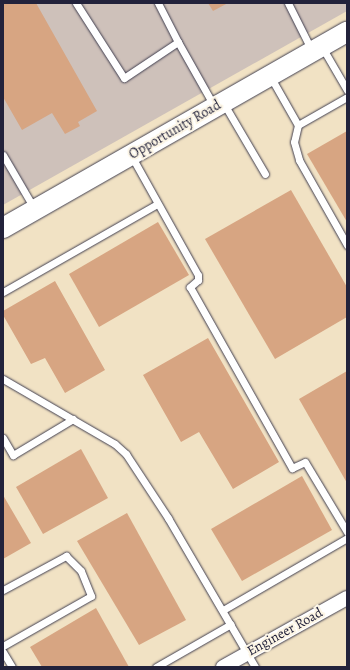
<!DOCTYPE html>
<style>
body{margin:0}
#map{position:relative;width:350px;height:670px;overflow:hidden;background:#f1e2c4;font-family:Alegreya,serif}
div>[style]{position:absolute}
.industrial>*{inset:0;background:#cec1ba}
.building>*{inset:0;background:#d7a582}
.roads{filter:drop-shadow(0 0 1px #413f50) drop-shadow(0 0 1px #413f50)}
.lane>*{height:7px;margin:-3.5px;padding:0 3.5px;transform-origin:3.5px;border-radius:3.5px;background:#fff}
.street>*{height:14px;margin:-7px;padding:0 7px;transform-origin:7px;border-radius:7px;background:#fff}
.secondary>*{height:20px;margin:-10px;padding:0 10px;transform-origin:10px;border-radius:10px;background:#fff}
span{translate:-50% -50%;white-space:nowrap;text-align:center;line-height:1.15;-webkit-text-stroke:4px #fcf5e5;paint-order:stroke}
.street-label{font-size:14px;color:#22223b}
.frame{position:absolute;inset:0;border:4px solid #22223b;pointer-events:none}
</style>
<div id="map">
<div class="industrial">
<div style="clip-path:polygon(3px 3px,347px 3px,347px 11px,3px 205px)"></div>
</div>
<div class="building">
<div style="clip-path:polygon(3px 3px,36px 3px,97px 111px,78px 122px,80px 126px,65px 134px,52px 113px,22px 130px,3px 97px)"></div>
<div style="clip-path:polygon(208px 3px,228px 3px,213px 11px)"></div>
<div style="clip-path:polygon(347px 131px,347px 222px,307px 154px)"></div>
<div style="clip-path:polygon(291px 190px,347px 287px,347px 317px,275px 359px,205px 239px)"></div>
<div style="clip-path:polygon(158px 222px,189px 275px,99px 327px,69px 274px)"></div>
<div style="clip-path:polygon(55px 281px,105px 370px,65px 393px,45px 358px,31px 364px,3px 315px,3px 311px)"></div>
<div style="clip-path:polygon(208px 338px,279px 462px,233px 489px,199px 432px,181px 442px,143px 375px)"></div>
<div style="clip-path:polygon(347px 371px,347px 483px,299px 399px)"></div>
<div style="clip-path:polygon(81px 449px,108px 498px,43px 534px,16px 487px)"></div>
<div style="clip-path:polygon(302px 476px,332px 530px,242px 581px,211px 529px)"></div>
<div style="clip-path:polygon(3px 495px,31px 543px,3px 559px)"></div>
<div style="clip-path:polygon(127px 513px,186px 620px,139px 645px,77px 541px)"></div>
<div style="clip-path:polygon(96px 608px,129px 667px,42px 667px,30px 647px)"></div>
</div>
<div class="roads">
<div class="lane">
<div style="left:76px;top:3px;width:89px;rotate:57.4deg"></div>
<div style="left:124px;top:78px;width:65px;rotate:-33.7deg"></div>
<div style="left:178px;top:42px;width:73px;rotate:60.6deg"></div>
<div style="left:158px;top:3px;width:44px;rotate:62.9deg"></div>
<div style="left:288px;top:3px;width:54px;rotate:63.4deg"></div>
<div style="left:322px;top:47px;width:50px;rotate:59.8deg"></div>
<div style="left:270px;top:76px;width:56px;rotate:60.3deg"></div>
<div style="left:298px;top:125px;width:17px;rotate:103deg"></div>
<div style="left:294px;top:142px;width:19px;rotate:74deg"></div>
<div style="left:299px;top:160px;width:98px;rotate:60.5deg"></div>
<div style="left:224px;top:104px;width:81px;rotate:59.6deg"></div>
<div style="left:298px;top:125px;width:56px;rotate:-29.7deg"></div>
<div style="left:3px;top:155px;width:61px;rotate:59.7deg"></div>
<div style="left:132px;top:157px;width:135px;rotate:60.8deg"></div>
<div style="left:198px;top:275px;width:5px;rotate:90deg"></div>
<div style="left:198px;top:280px;width:11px;rotate:139deg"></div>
<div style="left:190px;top:287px;width:208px;rotate:60.6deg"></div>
<div style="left:292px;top:468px;width:14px;rotate:-25deg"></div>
<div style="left:305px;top:462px;width:82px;rotate:59deg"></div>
<div style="left:3px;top:292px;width:177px;rotate:-29.7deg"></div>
<div style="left:3px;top:379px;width:129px;rotate:30.1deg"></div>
<div style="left:115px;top:444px;width:15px;rotate:42deg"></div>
<div style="left:126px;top:454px;width:77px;rotate:56.7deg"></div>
<div style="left:168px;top:518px;width:173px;rotate:59.7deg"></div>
<div style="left:3px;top:438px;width:20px;rotate:60deg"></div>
<div style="left:13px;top:455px;width:70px;rotate:-31deg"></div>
<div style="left:3px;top:590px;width:72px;rotate:-28.4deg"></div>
<div style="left:66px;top:556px;width:21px;rotate:45deg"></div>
<div style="left:81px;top:571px;width:27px;rotate:68deg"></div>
<div style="left:91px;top:596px;width:101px;rotate:150.4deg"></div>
<div style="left:223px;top:610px;width:143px;rotate:-30.1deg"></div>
<div style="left:3px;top:652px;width:17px;rotate:59deg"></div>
<div style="left:156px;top:667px;width:86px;rotate:-29.8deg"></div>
</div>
<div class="street">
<div style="left:223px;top:667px;width:142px;rotate:-29.1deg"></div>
</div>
<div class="secondary">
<div style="left:3px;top:228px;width:396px;rotate:-29.7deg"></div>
</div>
</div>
<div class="street-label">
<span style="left:175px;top:130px;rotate:-30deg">Opportunity Road</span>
<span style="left:285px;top:632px;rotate:-29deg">Engineer Road</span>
</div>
<div class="frame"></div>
</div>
